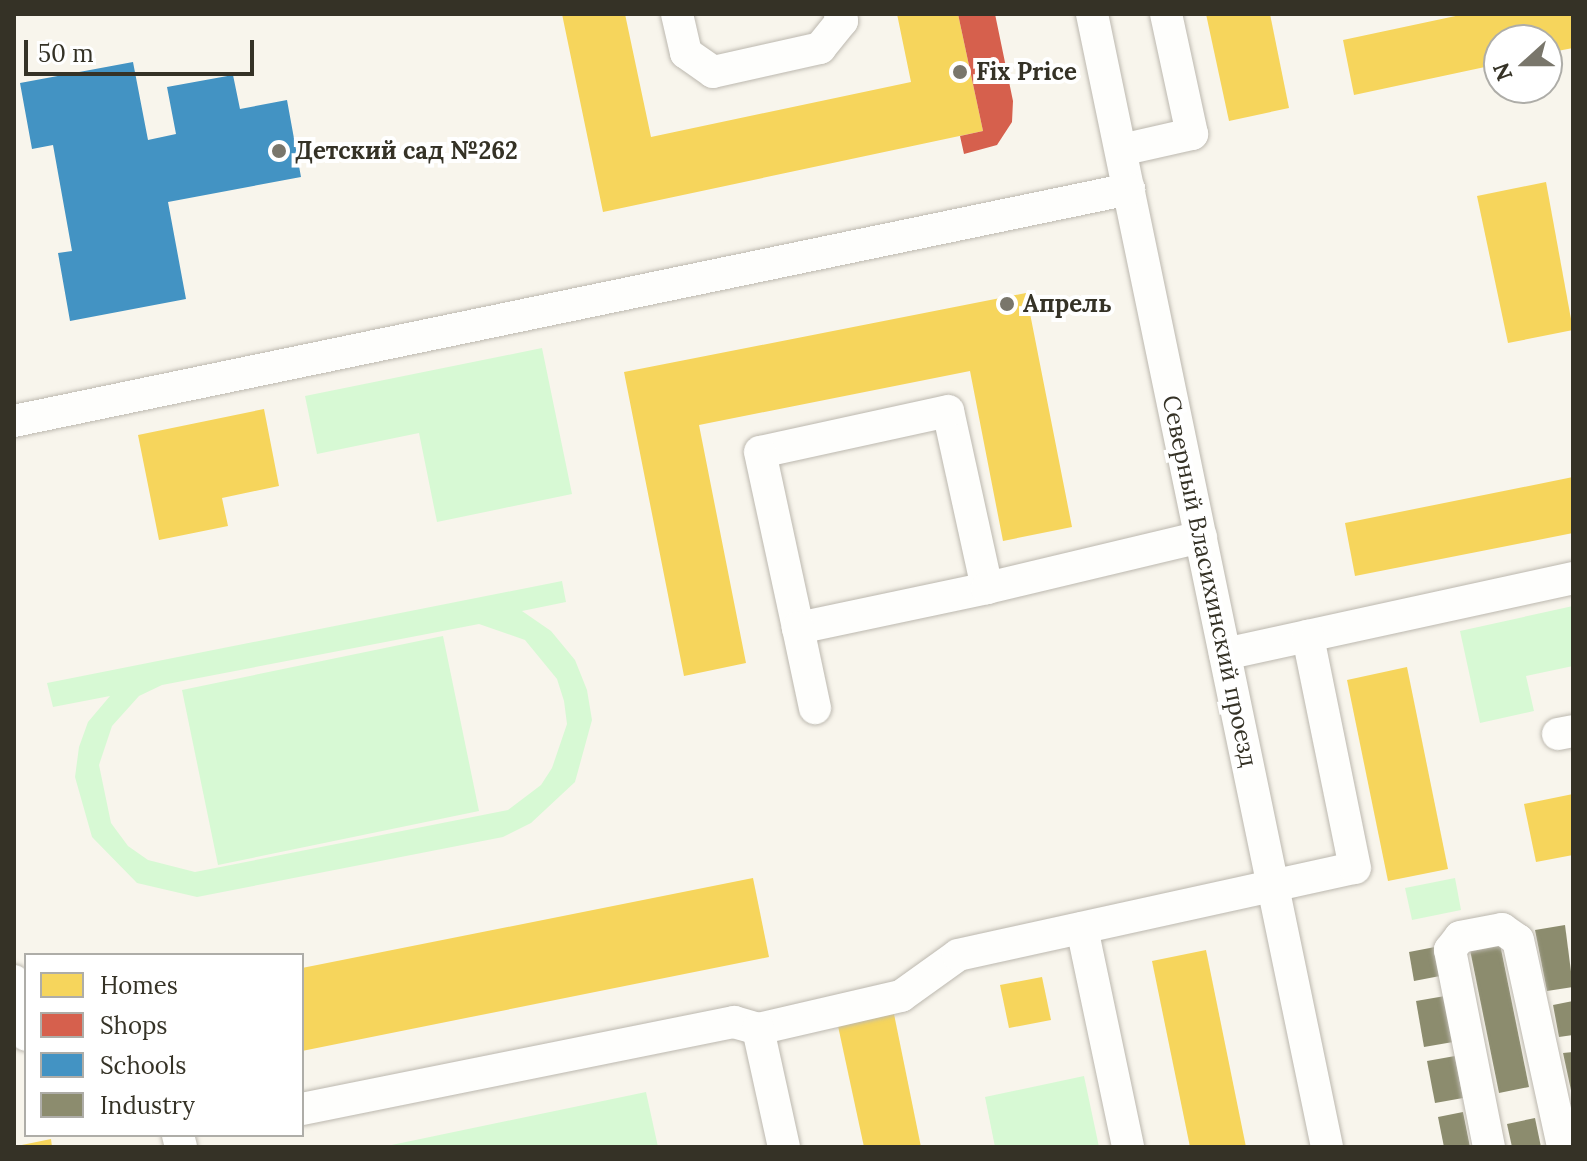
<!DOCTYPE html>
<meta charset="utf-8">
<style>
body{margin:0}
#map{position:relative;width:1587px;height:1161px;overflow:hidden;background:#f8f5ec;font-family:Lora,serif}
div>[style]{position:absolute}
.green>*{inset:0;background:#d7f9d4}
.homes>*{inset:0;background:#f6d55c}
.shops>*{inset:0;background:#d6604d}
.schools>*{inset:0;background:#4393c3}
.industry>*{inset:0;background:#8c8c6e}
.roads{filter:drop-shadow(0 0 2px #bcb8af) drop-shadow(0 0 2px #bcb8af)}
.minor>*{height:32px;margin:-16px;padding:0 16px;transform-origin:16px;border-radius:16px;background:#fefefc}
.dots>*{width:22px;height:22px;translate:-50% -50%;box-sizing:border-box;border:4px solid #fff;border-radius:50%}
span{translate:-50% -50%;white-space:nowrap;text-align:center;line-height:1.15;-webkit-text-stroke:8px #fff;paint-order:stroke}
.poi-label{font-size:24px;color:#353226;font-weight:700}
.left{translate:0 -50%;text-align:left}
.street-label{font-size:24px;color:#353226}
.frame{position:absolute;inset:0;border:16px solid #353226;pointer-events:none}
.legend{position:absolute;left:24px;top:953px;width:280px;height:184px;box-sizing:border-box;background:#fff;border:2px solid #aeada8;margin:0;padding:10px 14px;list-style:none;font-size:24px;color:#353226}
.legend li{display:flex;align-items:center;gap:16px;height:40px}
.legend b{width:40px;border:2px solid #aeada8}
.north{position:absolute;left:1483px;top:24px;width:80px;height:80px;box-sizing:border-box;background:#fff;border:2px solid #aeada8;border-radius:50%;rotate:249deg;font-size:22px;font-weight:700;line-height:32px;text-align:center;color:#353226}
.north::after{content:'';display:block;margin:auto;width:28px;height:36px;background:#79766b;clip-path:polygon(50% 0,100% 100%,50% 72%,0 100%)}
.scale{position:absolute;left:24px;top:40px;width:230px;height:36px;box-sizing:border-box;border:4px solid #353226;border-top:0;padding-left:10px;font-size:24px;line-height:28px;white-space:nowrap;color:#353226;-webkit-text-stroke:6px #fff;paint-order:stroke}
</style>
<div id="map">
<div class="green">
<div style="clip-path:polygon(542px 348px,572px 494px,437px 522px,419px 433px,317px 454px,305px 396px)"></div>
<div style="clip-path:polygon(evenodd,562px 581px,566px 602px,522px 611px,551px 631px,575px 660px,587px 690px,592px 720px,575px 782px,531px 823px,503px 837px,197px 897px,137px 883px,92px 837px,75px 777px,79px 747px,88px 722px,110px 696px,53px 707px,47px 683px,562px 581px,479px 624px,525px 640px,557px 679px,564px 701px,567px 724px,552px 768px,541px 785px,508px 810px,195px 872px,148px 860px,128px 846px,111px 823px,99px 765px,112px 726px,139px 696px,162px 685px,479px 624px)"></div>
<div style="clip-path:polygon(1573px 606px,1573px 666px,1526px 676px,1534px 711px,1480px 723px,1460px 631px)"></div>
<div style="clip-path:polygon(443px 636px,479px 811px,218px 865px,182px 690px)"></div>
<div style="clip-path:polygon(1455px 878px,1461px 910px,1412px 920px,1405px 888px)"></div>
<div style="clip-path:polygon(1084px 1076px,1099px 1147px,995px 1147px,985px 1097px)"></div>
<div style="clip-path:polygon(646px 1092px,658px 1147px,382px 1147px)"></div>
</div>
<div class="homes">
<div style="clip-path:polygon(562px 14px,625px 14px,651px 137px,911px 82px,897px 14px,958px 14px,983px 131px,603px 212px)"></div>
<div style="clip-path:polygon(1206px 14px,1270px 14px,1289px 108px,1229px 121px)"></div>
<div style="clip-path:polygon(1465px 14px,1573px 14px,1573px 48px,1547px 53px,1547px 40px,1499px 40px,1499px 64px,1354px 95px,1343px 40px)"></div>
<div style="clip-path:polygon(1546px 182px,1573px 330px,1508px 343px,1477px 196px)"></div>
<div style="clip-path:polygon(1026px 293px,1072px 527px,1003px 541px,970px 371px,699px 425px,746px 663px,684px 676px,624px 372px)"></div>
<div style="clip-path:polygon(264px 409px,279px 486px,222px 498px,228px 526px,159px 540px,138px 435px)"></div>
<div style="clip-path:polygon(1573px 477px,1573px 533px,1355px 576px,1345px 523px)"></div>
<div style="clip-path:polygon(1407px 667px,1448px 869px,1388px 881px,1347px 680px)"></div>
<div style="clip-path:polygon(1573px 794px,1573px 855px,1536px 862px,1524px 804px)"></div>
<div style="clip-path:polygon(753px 878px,769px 957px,302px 1051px,302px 968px)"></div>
<div style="clip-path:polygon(1206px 950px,1246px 1147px,1190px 1147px,1152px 961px)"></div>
<div style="clip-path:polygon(1042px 977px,1051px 1020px,1009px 1028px,1000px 985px)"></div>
<div style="clip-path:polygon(894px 1014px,921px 1147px,864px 1147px,838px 1026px)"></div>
<div style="clip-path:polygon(51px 1139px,52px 1147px,17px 1147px,17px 1146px)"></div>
</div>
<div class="shops">
<div style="clip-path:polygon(958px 14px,995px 14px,1013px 101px,1012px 122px,997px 145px,964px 154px,960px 136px,983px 131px)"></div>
</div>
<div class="schools">
<div style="clip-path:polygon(133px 62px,148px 140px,176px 134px,167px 87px,233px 75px,240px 109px,287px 100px,301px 177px,168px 202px,186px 299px,70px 321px,58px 253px,72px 251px,53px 145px,32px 149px,20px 83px)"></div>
</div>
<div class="industry">
<div style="clip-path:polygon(1565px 925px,1573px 987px,1547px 991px,1535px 930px)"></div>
<div style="clip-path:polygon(1499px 939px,1529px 1087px,1499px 1093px,1469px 945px)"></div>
<div style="clip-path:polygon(1435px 947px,1440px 976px,1414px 981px,1409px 952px)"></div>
<div style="clip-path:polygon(1445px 996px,1453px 1042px,1424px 1047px,1416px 1001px)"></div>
<div style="clip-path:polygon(1573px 1001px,1573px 1035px,1559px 1037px,1553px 1005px)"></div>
<div style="clip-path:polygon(1573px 1052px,1573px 1095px,1572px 1095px,1563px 1053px)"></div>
<div style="clip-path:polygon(1455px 1056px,1463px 1098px,1435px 1103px,1427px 1061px)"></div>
<div style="clip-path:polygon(1463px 1112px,1470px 1147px,1444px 1147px,1438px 1117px)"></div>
<div style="clip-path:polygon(1535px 1118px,1541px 1147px,1512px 1147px,1507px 1124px)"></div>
</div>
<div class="roads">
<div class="minor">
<div style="left:677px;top:14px;width:40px;rotate:77deg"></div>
<div style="left:686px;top:53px;width:33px;rotate:35deg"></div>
<div style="left:713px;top:72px;width:110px;rotate:-12.6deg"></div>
<div style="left:820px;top:48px;width:35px;rotate:-51deg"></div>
<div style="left:842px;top:21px;width:7px;rotate:-106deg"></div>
<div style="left:1092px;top:14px;width:1157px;rotate:78.28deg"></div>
<div style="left:1121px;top:150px;width:73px;rotate:-12.7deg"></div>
<div style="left:1192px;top:134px;width:123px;rotate:-102.2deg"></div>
<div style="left:14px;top:421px;width:1139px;rotate:-11.75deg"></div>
<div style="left:987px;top:588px;width:181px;rotate:-102.4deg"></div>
<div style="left:948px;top:411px;width:192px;rotate:167.7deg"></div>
<div style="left:760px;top:452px;width:180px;rotate:77.8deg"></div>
<div style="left:798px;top:628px;width:193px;rotate:-11.9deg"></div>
<div style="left:987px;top:588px;width:220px;rotate:-13.4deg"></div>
<div style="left:798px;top:628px;width:82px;rotate:78deg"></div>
<div style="left:1225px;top:654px;width:356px;rotate:-12.3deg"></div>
<div style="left:1558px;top:734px;width:15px;rotate:-11deg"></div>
<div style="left:1082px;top:928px;width:224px;rotate:78.1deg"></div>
<div style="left:14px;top:981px;width:55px;rotate:77.5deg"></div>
<div style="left:758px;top:1029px;width:147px;rotate:-13deg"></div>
<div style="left:901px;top:996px;width:70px;rotate:-35.7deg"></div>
<div style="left:958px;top:955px;width:406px;rotate:-12.4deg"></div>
<div style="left:1355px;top:868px;width:237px;rotate:-101.5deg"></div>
<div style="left:302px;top:1109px;width:441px;rotate:-11.4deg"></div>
<div style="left:734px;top:1022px;width:25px;rotate:16deg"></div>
<div style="left:758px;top:1029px;width:121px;rotate:77.6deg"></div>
<div style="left:178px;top:1135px;width:12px;rotate:76deg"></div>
<div style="left:1489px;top:1147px;width:201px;rotate:-101.2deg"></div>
<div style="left:1450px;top:950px;width:16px;rotate:-52deg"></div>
<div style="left:1460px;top:937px;width:43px;rotate:-10.8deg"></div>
<div style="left:1502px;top:929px;width:19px;rotate:35deg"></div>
<div style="left:1518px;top:940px;width:212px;rotate:77.7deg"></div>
</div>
</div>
<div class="dots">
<div style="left:960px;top:72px;background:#79766b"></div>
<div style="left:279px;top:151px;background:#79766b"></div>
<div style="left:1007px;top:304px;background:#79766b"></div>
</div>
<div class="poi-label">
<span class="left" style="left:976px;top:72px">Fix Price</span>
<span class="left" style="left:295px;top:151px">Детский сад №262</span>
<span class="left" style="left:1023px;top:304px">Апрель</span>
</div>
<div class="street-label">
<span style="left:1210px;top:581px;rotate:78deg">Северный Власихинский проезд</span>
</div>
<div class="frame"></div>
<ul class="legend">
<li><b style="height:22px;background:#f6d55c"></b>Homes</li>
<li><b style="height:22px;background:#d6604d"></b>Shops</li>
<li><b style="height:22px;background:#4393c3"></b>Schools</li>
<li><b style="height:22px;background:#8c8c6e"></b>Industry</li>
</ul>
<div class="north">N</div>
<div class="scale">50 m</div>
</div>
